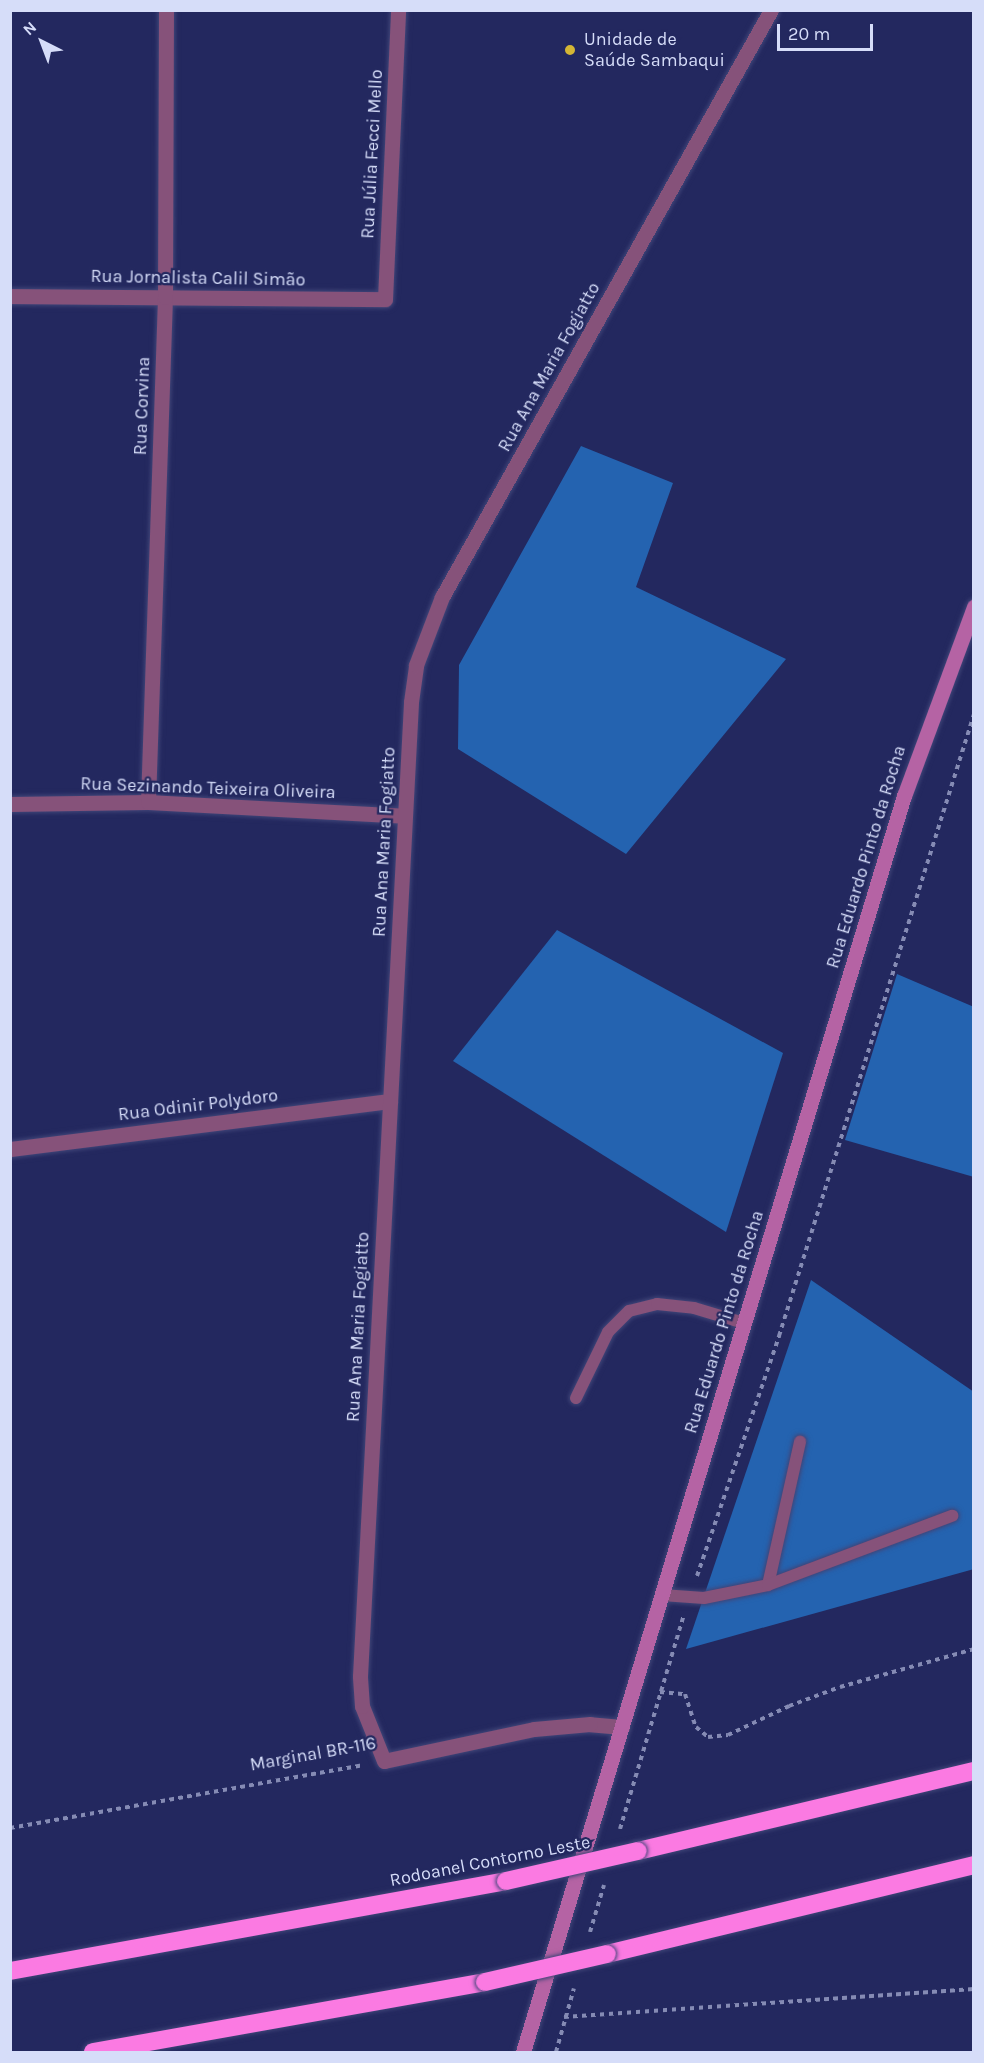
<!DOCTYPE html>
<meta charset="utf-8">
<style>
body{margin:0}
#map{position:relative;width:984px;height:2063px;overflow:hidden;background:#23285f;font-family:Karla,sans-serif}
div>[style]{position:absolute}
.building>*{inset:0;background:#2463b0}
.path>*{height:4px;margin-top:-2px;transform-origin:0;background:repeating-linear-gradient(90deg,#858bb4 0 4.5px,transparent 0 9px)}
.roads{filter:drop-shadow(0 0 2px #404578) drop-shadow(0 0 2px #404578)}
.lane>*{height:12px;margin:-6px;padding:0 6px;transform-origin:6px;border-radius:6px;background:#86527a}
.street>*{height:15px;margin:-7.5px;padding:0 7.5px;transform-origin:7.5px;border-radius:7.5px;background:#86527a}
.secondary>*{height:15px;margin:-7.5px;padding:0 7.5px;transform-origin:7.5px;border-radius:7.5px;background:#b563a4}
.highway>*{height:18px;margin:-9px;padding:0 9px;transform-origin:9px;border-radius:9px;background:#fb7ae2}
.bridges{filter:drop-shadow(0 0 2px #404578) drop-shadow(0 0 2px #404578)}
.highway-bridge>*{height:18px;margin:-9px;padding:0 9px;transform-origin:9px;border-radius:9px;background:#fb7ae2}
.dots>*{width:16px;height:16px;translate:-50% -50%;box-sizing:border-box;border:3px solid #23285f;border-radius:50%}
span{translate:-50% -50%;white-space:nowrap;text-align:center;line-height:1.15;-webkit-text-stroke:4.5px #23285f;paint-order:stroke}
.poi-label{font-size:18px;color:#d6ddf9}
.left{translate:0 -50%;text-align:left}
.street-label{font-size:18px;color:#d6ddf9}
.frame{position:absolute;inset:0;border:12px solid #d6ddf9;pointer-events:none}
.north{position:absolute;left:12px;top:12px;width:60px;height:60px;-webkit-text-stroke:4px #23285f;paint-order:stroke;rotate:318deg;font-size:16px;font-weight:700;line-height:24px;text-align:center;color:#d6ddf9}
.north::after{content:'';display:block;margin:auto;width:21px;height:27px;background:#d6ddf9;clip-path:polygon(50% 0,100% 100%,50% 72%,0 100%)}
.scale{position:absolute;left:777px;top:24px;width:96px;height:27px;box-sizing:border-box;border:3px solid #d6ddf9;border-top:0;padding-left:8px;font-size:18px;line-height:21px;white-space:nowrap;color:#d6ddf9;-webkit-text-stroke:4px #23285f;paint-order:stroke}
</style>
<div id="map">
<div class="building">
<div style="clip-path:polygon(581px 446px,673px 483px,636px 587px,786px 659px,626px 854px,458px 749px,459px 665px)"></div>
<div style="clip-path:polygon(557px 930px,783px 1053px,726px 1232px,453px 1061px)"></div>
<div style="clip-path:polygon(897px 974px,974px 1007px,974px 1177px,845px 1140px)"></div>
<div style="clip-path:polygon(811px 1280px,974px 1392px,974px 1569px,686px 1649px)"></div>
</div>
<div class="path">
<div style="left:697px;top:1576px;width:254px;rotate:-71.1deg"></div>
<div style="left:779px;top:1336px;width:652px;rotate:-72.59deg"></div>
<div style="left:660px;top:1692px;width:25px;rotate:5deg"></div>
<div style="left:685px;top:1694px;width:35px;rotate:72deg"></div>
<div style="left:696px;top:1727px;width:16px;rotate:40deg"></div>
<div style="left:708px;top:1737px;width:20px;rotate:-6deg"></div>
<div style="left:728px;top:1735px;width:68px;rotate:-25.4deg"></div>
<div style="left:789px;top:1706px;width:54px;rotate:-20.4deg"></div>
<div style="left:840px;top:1687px;width:139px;rotate:-15.8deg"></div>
<div style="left:10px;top:1828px;width:358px;rotate:-10.1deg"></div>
<div style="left:620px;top:1829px;width:221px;rotate:-73.4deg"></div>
<div style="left:590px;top:1932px;width:49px;rotate:-73.4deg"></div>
<div style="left:564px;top:2017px;width:411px;rotate:-3.9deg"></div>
<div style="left:556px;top:2052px;width:66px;rotate:-74.3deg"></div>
</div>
<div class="roads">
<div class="lane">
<div style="left:576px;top:1398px;width:73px;rotate:-64.1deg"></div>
<div style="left:608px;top:1332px;width:30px;rotate:-45deg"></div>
<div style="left:629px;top:1311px;width:29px;rotate:-14deg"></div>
<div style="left:657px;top:1304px;width:37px;rotate:6deg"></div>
<div style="left:694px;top:1308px;width:52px;rotate:16.7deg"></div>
<div style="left:768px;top:1585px;width:147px;rotate:-77.4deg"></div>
<div style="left:662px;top:1595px;width:42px;rotate:4.1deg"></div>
<div style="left:704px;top:1598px;width:65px;rotate:-11.5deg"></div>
<div style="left:768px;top:1585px;width:197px;rotate:-20.6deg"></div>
</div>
<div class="street">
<div style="left:10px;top:296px;width:375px;rotate:0.5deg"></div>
<div style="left:385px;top:299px;width:289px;rotate:-87.4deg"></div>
<div style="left:148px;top:802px;width:505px;rotate:-88.07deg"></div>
<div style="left:165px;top:297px;width:287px;rotate:-89.8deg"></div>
<div style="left:10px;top:804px;width:138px;rotate:-0.8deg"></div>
<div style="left:148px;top:802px;width:256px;rotate:3.1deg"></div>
<div style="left:10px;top:1149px;width:383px;rotate:-7.2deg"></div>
<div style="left:622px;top:1727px;width:32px;rotate:-175deg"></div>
<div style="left:590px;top:1724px;width:56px;rotate:174.9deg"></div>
<div style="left:534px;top:1729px;width:153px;rotate:168deg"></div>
<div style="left:384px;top:1761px;width:59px;rotate:-111.8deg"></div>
<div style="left:362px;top:1706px;width:30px;rotate:-94deg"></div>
<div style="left:360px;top:1676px;width:975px;rotate:-87deg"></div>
<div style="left:411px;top:702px;width:37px;rotate:-82deg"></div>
<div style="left:416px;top:665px;width:73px;rotate:-69.1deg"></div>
<div style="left:442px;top:597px;width:673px;rotate:-60.73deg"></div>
</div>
<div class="secondary">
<div style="left:523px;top:2052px;width:1313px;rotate:-73.13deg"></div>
<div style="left:904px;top:796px;width:202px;rotate:-69.7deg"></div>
</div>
<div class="highway">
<div style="left:638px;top:1851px;width:345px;rotate:-13.4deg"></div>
<div style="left:607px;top:1954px;width:378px;rotate:-13.6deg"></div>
<div style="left:10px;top:1971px;width:504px;rotate:-10.28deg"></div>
<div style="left:93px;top:2052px;width:398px;rotate:-10.1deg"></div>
</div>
</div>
<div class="bridges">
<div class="highway-bridge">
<div style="left:506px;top:1881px;width:135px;rotate:-12.8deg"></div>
<div style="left:485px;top:1982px;width:125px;rotate:-12.9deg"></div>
</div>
</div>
<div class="dots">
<div style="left:570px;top:50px;background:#d4b635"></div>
</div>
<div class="poi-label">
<span class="left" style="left:584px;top:50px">Unidade de<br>Saúde Sambaqui</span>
</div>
<div class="street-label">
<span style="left:372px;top:154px;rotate:-87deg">Rua Júlia Fecci Mello</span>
<span style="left:198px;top:278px;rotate:1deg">Rua Jornalista Calil Simão</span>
<span style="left:549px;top:367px;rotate:-61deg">Rua Ana Maria Fogiatto</span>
<span style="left:142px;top:406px;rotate:-88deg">Rua Corvina</span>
<span style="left:208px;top:788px;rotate:2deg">Rua Sezinando Teixeira Oliveira</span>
<span style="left:384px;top:842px;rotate:-87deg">Rua Ana Maria Fogiatto</span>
<span style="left:866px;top:857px;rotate:-73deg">Rua Eduardo Pinto da Rocha</span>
<span style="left:198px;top:1105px;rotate:-7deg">Rua Odinir Polydoro</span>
<span style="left:724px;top:1322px;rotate:-73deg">Rua Eduardo Pinto da Rocha</span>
<span style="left:358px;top:1327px;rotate:-87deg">Rua Ana Maria Fogiatto</span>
<span style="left:313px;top:1754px;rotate:-10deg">Marginal BR-116</span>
<span style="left:490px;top:1861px;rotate:-11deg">Rodoanel Contorno Leste</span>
</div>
<div class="frame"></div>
<div class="north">N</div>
<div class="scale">20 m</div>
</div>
